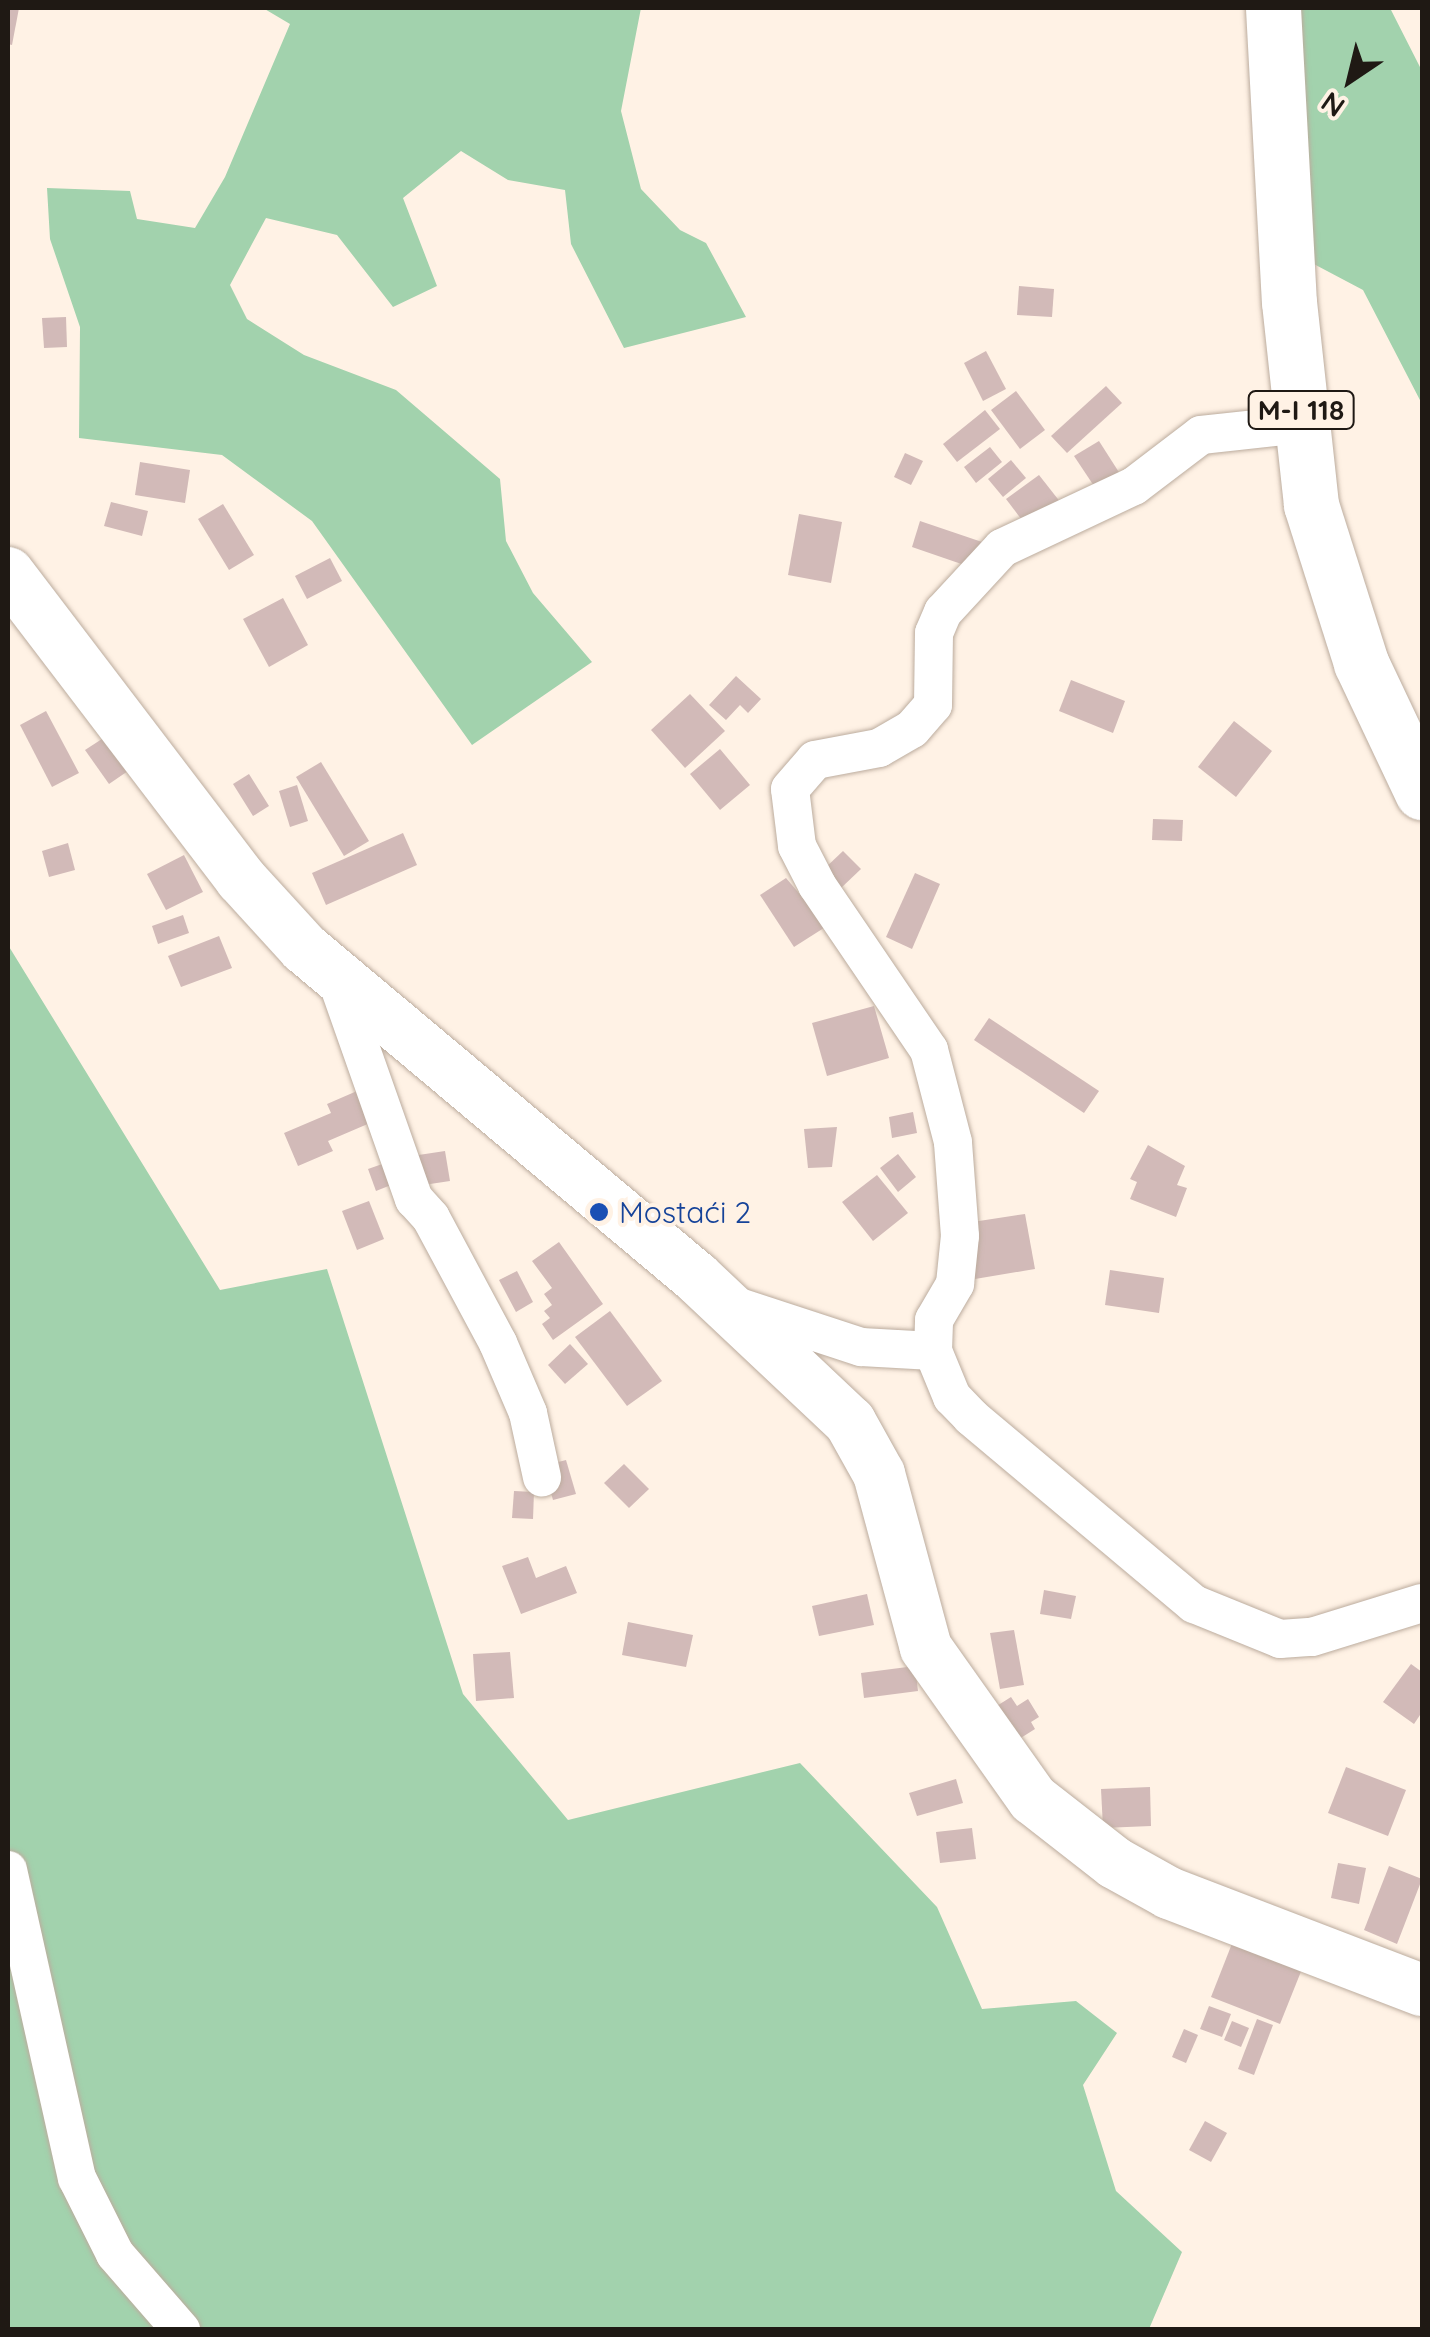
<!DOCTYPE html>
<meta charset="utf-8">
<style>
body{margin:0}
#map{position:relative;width:1430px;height:2337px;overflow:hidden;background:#fff2e5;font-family:Quicksand,sans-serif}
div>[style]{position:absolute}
.green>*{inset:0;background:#a2d2ad}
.building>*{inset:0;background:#d2bab8}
.roads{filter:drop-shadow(0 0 2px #bcac9e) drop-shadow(0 0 2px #bcac9e)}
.street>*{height:38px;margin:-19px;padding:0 19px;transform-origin:19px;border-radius:19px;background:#fff}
.secondary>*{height:52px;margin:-26px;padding:0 26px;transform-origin:26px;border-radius:26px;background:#fff}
.primary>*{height:55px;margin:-27.5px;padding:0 27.5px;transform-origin:27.5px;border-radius:27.5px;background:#fff}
.dots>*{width:28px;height:28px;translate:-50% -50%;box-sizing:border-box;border:5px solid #fff2e5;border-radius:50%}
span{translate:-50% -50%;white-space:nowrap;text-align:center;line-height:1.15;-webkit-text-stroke:8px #fff2e5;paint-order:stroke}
.shield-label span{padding:2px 8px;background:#fff2e5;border:2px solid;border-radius:8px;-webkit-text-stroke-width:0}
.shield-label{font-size:28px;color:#1f1914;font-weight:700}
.transit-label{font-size:30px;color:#164399}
.left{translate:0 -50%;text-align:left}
.frame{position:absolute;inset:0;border:10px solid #1f1914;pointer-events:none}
.north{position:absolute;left:1300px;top:30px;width:100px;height:100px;-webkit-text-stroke:8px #fff2e5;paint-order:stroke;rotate:215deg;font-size:28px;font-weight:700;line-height:40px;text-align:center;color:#1f1914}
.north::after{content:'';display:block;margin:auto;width:35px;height:45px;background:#1f1914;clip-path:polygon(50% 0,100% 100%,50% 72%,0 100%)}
</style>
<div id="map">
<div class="green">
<div style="clip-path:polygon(263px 8px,641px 8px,621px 111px,641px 189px,680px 230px,706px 243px,746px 317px,624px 348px,571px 244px,565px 190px,508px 180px,461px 151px,403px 198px,437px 286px,393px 307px,337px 235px,266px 218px,230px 285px,247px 319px,304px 355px,396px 390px,500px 479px,506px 541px,533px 593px,592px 662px,472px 745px,312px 521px,222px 455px,79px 438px,80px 327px,50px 239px,47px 188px,130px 191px,137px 219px,195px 228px,225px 177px,290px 24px)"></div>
<div style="clip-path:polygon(1300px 8px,1390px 8px,1422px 71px,1422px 404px,1363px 290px,1310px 262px)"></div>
<div style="clip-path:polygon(8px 945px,220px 1290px,327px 1269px,463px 1694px,568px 1820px,800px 1763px,937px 1907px,982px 2009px,1076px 2001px,1117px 2033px,1083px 2085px,1116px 2191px,1182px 2252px,1149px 2329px,8px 2329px)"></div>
</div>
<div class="building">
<div style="clip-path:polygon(8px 8px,19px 8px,12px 45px,8px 44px)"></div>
<div style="clip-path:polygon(1019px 286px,1054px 289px,1052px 317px,1017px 315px)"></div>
<div style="clip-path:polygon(66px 317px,67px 347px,44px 348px,42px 318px)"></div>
<div style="clip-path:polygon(986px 351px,1006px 389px,983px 401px,964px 363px)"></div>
<div style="clip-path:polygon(1106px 386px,1122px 403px,1067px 453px,1051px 436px)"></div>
<div style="clip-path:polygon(1016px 391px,1045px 430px,1020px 449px,991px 410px)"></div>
<div style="clip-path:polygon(985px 410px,1000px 429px,957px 462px,943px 444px)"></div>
<div style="clip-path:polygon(1099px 441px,1122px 477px,1098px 492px,1074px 456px)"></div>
<div style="clip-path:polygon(990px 447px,1002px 462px,976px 483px,964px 467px)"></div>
<div style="clip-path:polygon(905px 453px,923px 461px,911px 485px,894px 477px)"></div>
<div style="clip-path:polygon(1011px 460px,1026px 478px,1003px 497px,988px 479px)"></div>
<div style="clip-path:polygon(140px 462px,190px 470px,185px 503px,135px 495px)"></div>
<div style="clip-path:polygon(1039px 475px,1061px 503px,1028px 528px,1006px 499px)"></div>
<div style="clip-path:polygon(111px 502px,148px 511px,142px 536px,104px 526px)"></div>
<div style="clip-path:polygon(223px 504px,254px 555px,229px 570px,198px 519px)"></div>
<div style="clip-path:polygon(799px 514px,842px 522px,831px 583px,788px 575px)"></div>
<div style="clip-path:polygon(920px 521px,982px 542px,973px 568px,912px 547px)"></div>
<div style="clip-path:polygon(330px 558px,342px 581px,307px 599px,295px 576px)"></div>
<div style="clip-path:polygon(283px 598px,308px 645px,269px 667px,243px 619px)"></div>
<div style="clip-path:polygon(736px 676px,761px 699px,748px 713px,740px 705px,726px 720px,709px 705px)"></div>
<div style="clip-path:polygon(1071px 680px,1125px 701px,1113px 733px,1059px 711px)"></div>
<div style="clip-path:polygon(690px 694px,725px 731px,685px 768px,651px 730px)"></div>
<div style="clip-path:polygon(46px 711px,79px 773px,52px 787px,20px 725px)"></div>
<div style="clip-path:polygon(1234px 721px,1272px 751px,1236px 797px,1198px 767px)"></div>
<div style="clip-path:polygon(105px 737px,128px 771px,109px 784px,85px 750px)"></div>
<div style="clip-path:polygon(720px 749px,750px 785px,720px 810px,690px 774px)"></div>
<div style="clip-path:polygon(321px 762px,369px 841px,344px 856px,296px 777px)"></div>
<div style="clip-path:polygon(249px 774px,269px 806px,253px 816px,233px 784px)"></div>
<div style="clip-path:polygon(297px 785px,308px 821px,290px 827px,279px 791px)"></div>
<div style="clip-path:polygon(1153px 819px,1183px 820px,1182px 841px,1152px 840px)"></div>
<div style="clip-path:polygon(403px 833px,417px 865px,326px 905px,312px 873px)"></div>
<div style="clip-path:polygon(68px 843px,75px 870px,49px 877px,42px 851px)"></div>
<div style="clip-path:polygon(843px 851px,861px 869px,841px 888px,823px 870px)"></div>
<div style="clip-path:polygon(184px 855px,203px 892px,166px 910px,147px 874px)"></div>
<div style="clip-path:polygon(915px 873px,940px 884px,912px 949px,886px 937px)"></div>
<div style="clip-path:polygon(786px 878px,827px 926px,794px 947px,760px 895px)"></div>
<div style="clip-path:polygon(183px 915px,189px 933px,158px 944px,152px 926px)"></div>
<div style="clip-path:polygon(219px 936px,232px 968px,181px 987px,168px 956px)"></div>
<div style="clip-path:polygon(874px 1006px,889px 1058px,827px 1076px,812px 1023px)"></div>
<div style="clip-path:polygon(989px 1018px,1099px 1091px,1084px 1113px,974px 1040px)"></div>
<div style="clip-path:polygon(357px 1091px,370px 1123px,328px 1141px,333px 1151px,298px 1166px,284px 1133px,331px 1113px,327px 1104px)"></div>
<div style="clip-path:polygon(913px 1112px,917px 1133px,892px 1138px,889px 1117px)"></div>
<div style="clip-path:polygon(837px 1127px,832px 1167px,808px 1168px,804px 1129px)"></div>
<div style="clip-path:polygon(1148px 1145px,1185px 1166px,1177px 1185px,1187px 1188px,1176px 1217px,1130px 1199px,1137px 1182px,1130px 1179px)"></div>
<div style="clip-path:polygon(445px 1151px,450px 1181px,417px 1186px,412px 1156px)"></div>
<div style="clip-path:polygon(898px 1154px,916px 1177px,898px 1192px,880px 1168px)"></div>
<div style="clip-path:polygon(388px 1162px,396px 1183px,376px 1191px,368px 1169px)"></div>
<div style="clip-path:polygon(877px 1175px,908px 1213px,873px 1241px,842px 1202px)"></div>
<div style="clip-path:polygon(369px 1201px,384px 1239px,357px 1250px,342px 1211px)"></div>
<div style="clip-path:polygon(1025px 1214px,1035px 1269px,975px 1279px,966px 1223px)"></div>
<div style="clip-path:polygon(559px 1242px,603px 1304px,553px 1340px,542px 1324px,550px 1318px,544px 1311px,552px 1305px,544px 1294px,552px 1288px,532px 1261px)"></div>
<div style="clip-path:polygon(1110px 1270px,1164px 1278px,1159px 1313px,1105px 1305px)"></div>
<div style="clip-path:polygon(517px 1271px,533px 1302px,516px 1312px,499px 1280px)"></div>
<div style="clip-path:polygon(610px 1311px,662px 1381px,627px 1406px,575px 1337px)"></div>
<div style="clip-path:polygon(570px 1344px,588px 1364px,565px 1384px,548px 1365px)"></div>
<div style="clip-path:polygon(566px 1460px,576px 1494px,553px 1500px,543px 1466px)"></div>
<div style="clip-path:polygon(624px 1464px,649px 1489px,629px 1508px,604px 1483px)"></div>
<div style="clip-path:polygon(514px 1491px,534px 1492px,533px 1519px,512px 1518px)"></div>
<div style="clip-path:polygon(528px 1557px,536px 1578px,566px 1566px,577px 1593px,521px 1614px,502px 1566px)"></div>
<div style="clip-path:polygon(1044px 1590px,1076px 1596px,1071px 1619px,1040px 1614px)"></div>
<div style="clip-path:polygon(867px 1594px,874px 1625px,819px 1636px,812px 1606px)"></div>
<div style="clip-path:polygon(628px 1622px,693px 1635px,686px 1667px,622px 1655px)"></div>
<div style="clip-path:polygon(1014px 1630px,1024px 1685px,1000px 1689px,990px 1633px)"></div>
<div style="clip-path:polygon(510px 1652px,514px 1698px,476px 1701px,473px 1654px)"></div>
<div style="clip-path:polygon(1411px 1664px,1422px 1672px,1422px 1712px,1414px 1724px,1383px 1702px)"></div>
<div style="clip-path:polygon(915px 1666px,918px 1691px,864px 1698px,861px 1673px)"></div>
<div style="clip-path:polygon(1011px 1697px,1017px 1706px,1028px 1699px,1039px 1717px,1031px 1722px,1035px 1729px,1013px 1743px,992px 1709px)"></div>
<div style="clip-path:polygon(1346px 1767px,1406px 1790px,1388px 1836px,1328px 1813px)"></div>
<div style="clip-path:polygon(956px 1779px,963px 1803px,917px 1816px,909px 1793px)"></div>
<div style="clip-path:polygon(1150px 1787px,1151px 1826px,1103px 1828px,1101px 1789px)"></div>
<div style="clip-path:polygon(972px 1828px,976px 1859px,940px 1863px,936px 1832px)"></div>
<div style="clip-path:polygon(1338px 1863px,1366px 1868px,1359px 1904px,1331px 1898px)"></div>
<div style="clip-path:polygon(1389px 1866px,1422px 1879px,1397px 1944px,1364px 1930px)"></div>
<div style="clip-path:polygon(1233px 1941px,1302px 1969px,1280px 2024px,1211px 1997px)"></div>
<div style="clip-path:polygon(1209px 2006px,1231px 2014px,1222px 2037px,1200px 2029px)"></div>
<div style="clip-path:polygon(1257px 2019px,1273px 2025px,1254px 2075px,1238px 2069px)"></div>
<div style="clip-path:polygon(1232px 2021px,1249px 2028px,1241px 2047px,1224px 2040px)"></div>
<div style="clip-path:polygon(1184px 2029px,1198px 2035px,1186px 2063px,1172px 2057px)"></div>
<div style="clip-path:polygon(1205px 2121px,1227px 2133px,1211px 2162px,1189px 2150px)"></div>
</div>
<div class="roads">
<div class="street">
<div style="left:335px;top:975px;width:238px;rotate:70.6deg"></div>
<div style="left:414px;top:1199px;width:25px;rotate:48deg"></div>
<div style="left:431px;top:1218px;width:142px;rotate:61.8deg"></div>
<div style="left:498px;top:1343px;width:76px;rotate:66.8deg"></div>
<div style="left:528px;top:1413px;width:66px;rotate:77.7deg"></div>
<div style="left:733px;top:1305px;width:135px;rotate:18.2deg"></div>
<div style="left:861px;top:1347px;width:72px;rotate:3.2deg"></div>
<div style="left:933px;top:1351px;width:31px;rotate:-88deg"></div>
<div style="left:934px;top:1320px;width:42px;rotate:-59.7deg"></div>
<div style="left:955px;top:1284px;width:48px;rotate:-84.1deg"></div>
<div style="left:960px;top:1236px;width:94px;rotate:-94.3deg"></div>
<div style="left:953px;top:1142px;width:95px;rotate:-104.6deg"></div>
<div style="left:929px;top:1050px;width:199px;rotate:-124.2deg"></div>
<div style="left:817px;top:885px;width:44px;rotate:-117.1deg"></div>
<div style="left:797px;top:846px;width:57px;rotate:-97deg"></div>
<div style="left:790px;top:789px;width:38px;rotate:-49deg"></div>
<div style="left:815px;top:760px;width:65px;rotate:-10.6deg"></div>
<div style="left:879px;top:748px;width:38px;rotate:-30deg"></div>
<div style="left:912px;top:729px;width:32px;rotate:-49deg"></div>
<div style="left:933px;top:705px;width:72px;rotate:-89.2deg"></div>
<div style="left:934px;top:633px;width:23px;rotate:-67deg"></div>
<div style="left:943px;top:612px;width:87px;rotate:-47.3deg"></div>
<div style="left:1002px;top:548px;width:146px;rotate:-25.2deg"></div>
<div style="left:1134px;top:486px;width:84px;rotate:-37.3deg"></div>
<div style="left:1201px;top:435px;width:103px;rotate:-6.2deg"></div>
<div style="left:933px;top:1351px;width:50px;rotate:67.6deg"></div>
<div style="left:952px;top:1397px;width:28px;rotate:46deg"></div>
<div style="left:971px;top:1417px;width:291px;rotate:40deg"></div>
<div style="left:1194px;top:1604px;width:93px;rotate:22.1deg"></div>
<div style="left:1280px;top:1639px;width:32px;rotate:-4deg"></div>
<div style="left:1312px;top:1637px;width:115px;rotate:-17.2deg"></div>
<div style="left:8px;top:1870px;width:316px;rotate:77.4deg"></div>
<div style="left:77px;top:2178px;width:85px;rotate:63.4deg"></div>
<div style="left:115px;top:2254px;width:101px;rotate:49deg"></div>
</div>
<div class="secondary">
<div style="left:8px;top:573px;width:385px;rotate:52.7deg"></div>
<div style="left:241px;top:879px;width:93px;rotate:47.6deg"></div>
<div style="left:304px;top:948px;width:512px;rotate:40.01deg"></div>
<div style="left:696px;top:1277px;width:212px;rotate:43.3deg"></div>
<div style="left:850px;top:1422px;width:60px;rotate:60.9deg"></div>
<div style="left:879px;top:1474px;width:180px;rotate:74.9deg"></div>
<div style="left:926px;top:1648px;width:185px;rotate:54.7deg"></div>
<div style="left:1033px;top:1799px;width:104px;rotate:38deg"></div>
<div style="left:1115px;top:1863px;width:62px;rotate:29.1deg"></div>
<div style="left:1169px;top:1893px;width:271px;rotate:21deg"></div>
</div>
<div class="primary">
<div style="left:1273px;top:8px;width:294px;rotate:86.9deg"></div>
<div style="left:1289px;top:302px;width:204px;rotate:83.8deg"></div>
<div style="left:1311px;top:505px;width:166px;rotate:72.4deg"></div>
<div style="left:1361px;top:663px;width:143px;rotate:64.7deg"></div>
</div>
</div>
<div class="dots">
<div style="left:599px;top:1212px;background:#1a4fb4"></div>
</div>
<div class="shield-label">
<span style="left:1301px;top:410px">M-I 118</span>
</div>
<div class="transit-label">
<span class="left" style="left:619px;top:1212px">Mostaći 2</span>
</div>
<div class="frame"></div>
<div class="north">N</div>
</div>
